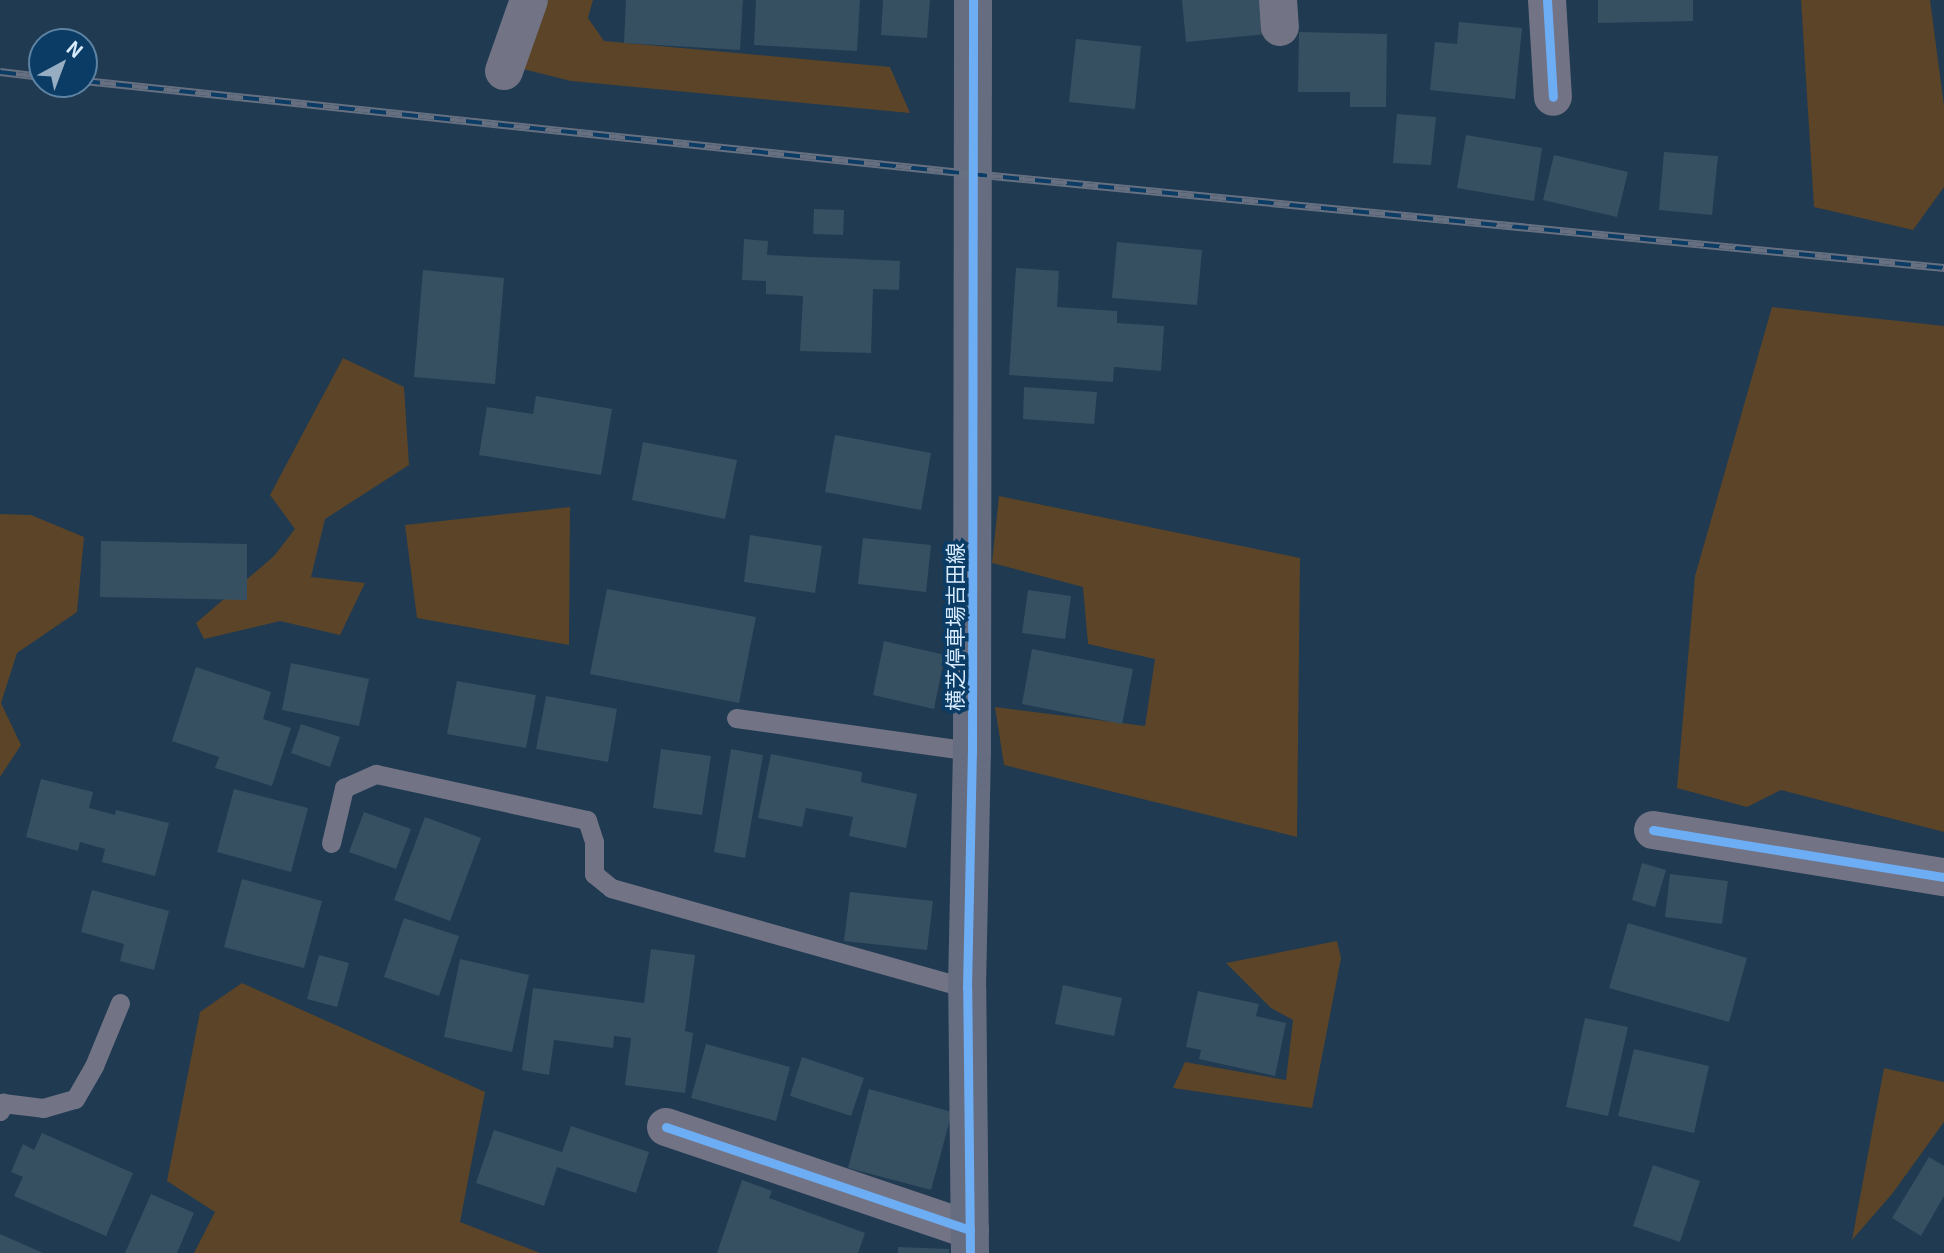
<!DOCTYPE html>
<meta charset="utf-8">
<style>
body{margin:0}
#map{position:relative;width:1944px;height:1253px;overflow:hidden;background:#1f3a51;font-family:Georgia,"Noto Sans JP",serif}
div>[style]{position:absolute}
.green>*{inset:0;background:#5b4428}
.building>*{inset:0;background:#365061}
.service>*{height:19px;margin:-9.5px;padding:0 9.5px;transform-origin:9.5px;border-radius:9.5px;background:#727385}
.minor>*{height:38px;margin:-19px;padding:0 19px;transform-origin:19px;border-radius:19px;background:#727385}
.secondary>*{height:38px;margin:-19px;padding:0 19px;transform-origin:19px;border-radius:19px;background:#666d81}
.rail>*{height:8px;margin-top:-4px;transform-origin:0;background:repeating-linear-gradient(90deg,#0b3c65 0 16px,#667081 0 32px);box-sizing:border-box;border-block:2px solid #667081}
.cycleway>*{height:9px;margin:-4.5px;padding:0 4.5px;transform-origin:4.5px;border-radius:4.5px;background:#6dadf4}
span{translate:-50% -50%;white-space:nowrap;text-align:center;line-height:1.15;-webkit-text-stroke:7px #0b3c65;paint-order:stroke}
.street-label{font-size:21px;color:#d8ebfe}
.north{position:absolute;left:28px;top:28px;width:70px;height:70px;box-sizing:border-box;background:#0b3c65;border:2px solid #5d82a2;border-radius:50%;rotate:41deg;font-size:19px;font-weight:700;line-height:28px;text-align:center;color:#d8ebfe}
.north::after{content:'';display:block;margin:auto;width:24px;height:32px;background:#97adc1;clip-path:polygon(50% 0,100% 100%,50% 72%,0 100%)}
</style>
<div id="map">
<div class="green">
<div style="clip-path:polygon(545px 0,593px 0,588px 18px,604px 41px,890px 67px,910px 113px,571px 81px,519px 68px)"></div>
<div style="clip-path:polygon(1801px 0,1930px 0,1944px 106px,1944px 187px,1913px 230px,1814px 207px)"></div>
<div style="clip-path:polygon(1772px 307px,1944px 326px,1944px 832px,1781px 790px,1747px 807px,1677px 788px,1695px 576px)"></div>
<div style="clip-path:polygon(343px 358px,404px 387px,409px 465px,325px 519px,311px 577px,365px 583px,340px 635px,280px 621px,204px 639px,196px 623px,274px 556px,295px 529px,270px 495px)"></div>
<div style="clip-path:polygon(999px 496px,1300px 558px,1297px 837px,1004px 765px,995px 707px,1145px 726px,1155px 659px,1088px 644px,1083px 587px,992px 563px)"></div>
<div style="clip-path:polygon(570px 507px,569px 645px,417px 618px,405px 525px)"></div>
<div style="clip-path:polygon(0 514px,31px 515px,84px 537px,77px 612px,17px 653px,1px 703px,21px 745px,0 777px)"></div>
<div style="clip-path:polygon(1337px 941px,1341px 958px,1312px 1108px,1173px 1088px,1185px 1062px,1286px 1080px,1293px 1020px,1271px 1008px,1226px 963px)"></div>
<div style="clip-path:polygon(242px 983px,485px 1092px,460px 1222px,540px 1253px,194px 1253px,215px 1212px,167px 1181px,200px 1012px)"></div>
<div style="clip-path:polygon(1884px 1068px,1944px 1082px,1944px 1122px,1892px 1194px,1852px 1240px)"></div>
</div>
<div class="building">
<div style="clip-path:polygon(626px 0,743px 0,740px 50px,624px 43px)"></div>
<div style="clip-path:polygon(756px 0,860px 0,857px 51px,754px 45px)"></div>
<div style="clip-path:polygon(883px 0,930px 0,927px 38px,881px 35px)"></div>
<div style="clip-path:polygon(1182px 0,1263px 0,1267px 34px,1186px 42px)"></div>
<div style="clip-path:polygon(1598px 0,1693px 0,1693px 21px,1598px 23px)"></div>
<div style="clip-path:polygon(1459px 22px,1522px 28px,1515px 99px,1430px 90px,1435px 42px,1457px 44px)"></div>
<div style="clip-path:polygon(1299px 32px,1387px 34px,1386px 107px,1350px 107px,1350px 92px,1298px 92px)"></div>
<div style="clip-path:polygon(1076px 39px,1141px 46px,1135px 109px,1069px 102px)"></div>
<div style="clip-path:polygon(1397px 114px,1436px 117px,1431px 165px,1393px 163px)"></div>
<div style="clip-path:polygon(1466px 135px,1542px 148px,1534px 201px,1457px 188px)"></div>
<div style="clip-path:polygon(1664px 152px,1718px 156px,1712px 215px,1659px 210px)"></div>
<div style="clip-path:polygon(1554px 155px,1628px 172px,1617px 217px,1543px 200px)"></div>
<div style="clip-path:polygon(814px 209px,844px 210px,843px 235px,813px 234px)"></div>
<div style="clip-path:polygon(744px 239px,768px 241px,767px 255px,900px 261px,899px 290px,873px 289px,871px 353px,800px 351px,803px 296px,766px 294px,766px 281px,742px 280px)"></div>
<div style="clip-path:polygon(1117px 242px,1202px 250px,1197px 305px,1112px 298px)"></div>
<div style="clip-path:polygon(1016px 268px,1059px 271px,1057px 307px,1117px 311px,1117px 323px,1164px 326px,1161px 371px,1114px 367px,1113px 382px,1009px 375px)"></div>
<div style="clip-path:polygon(423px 270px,504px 278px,495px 384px,414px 377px)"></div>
<div style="clip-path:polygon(1024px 387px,1097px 392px,1094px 424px,1023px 419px)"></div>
<div style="clip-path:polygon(536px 396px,612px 409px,601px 475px,479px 455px,487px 407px,533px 414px)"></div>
<div style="clip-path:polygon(835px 435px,931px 453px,921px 510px,825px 492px)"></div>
<div style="clip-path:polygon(643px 442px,737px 460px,725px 519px,632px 500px)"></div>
<div style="clip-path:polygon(750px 535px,822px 546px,815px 593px,744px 582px)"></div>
<div style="clip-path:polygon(863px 538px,931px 545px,926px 592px,858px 584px)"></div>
<div style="clip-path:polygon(101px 541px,247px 544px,247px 600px,100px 597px)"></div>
<div style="clip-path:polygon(607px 589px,756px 617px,739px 703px,590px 674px)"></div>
<div style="clip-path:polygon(1028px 590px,1071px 596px,1065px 639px,1022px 633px)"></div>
<div style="clip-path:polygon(884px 641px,945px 655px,934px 709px,873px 695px)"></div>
<div style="clip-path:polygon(1032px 649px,1133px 669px,1122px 724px,1022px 704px)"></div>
<div style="clip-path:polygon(291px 663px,369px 679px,359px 726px,282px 710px)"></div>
<div style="clip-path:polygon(196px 667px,271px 692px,263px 719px,291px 728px,272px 786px,215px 768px,219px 757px,172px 741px)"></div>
<div style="clip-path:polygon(457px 681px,536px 695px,526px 748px,447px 734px)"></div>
<div style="clip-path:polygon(546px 696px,617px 709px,608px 762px,536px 749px)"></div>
<div style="clip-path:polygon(301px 724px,340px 737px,330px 767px,291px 753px)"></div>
<div style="clip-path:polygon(661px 749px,711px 756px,702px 815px,653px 808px)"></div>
<div style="clip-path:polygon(731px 749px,763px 755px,745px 858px,714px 852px)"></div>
<div style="clip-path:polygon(771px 754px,862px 772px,861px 782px,917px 794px,906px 848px,849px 836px,853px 817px,806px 808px,802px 827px,758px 818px)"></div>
<div style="clip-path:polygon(41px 779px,93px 792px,89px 808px,115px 815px,116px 810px,169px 823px,155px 876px,102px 862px,105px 849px,80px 842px,78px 851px,26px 837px)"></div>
<div style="clip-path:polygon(234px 789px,308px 808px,291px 872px,217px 852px)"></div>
<div style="clip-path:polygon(364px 812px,411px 829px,396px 869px,349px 852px)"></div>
<div style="clip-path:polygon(425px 817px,481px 838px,450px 921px,394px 900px)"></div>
<div style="clip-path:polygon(1642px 863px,1666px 870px,1655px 907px,1632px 900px)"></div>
<div style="clip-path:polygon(1670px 874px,1728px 881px,1722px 924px,1665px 917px)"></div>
<div style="clip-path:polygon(242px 879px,322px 901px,304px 968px,224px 947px)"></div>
<div style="clip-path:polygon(92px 890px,169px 911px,154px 970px,120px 961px,124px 944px,81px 932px)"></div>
<div style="clip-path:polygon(850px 892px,933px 901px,927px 950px,844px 941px)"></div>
<div style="clip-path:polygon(404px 918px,459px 936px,439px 996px,384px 977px)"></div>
<div style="clip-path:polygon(1628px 923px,1747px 958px,1729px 1022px,1609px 988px)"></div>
<div style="clip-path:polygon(651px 949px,695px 955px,685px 1031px,693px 1033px,685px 1093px,625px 1085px,631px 1038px,614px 1036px,613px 1048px,554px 1040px,549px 1075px,522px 1070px,533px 988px,644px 1003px)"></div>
<div style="clip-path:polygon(319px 955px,349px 963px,337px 1007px,307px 999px)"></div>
<div style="clip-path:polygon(460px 959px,529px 975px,512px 1052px,444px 1037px)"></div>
<div style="clip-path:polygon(1063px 985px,1122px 998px,1114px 1036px,1055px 1024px)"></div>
<div style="clip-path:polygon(1198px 991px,1259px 1004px,1256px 1016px,1286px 1023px,1275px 1076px,1199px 1059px,1201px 1050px,1186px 1047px)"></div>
<div style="clip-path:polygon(1585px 1018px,1628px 1027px,1608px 1116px,1566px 1107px)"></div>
<div style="clip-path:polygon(706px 1044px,790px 1067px,776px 1121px,691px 1098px)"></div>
<div style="clip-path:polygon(1634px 1049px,1709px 1066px,1694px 1133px,1618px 1116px)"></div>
<div style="clip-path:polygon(802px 1057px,864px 1078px,851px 1116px,790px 1096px)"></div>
<div style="clip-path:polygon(869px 1089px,952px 1112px,931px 1190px,848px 1168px)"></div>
<div style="clip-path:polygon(571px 1126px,649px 1152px,636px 1193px,557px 1167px,544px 1206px,476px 1183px,494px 1130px,562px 1152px)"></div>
<div style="clip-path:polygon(42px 1133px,133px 1173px,106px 1236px,14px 1196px,23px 1177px,11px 1172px,23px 1144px,34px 1150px)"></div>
<div style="clip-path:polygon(1929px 1157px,1944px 1166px,1944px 1196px,1921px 1236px,1892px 1218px)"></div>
<div style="clip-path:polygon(1653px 1165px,1700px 1181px,1680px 1242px,1633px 1226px)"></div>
<div style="clip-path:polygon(742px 1180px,772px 1191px,769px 1198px,865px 1233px,858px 1253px,717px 1253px)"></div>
<div style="clip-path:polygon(151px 1194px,194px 1213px,177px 1253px,125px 1253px)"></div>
<div style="clip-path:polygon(0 1234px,43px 1253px,0 1253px)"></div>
<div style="clip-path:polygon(898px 1247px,949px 1249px,949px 1253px,898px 1253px)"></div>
</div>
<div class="service">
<div style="left:736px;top:718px;width:238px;rotate:8deg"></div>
<div style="left:331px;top:843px;width:57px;rotate:-76.7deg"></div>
<div style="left:344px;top:788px;width:35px;rotate:-24deg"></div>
<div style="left:376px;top:774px;width:216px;rotate:12.3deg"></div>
<div style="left:587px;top:820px;width:23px;rotate:72deg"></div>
<div style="left:594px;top:842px;width:32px;rotate:90deg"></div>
<div style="left:594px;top:874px;width:22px;rotate:39deg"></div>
<div style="left:611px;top:888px;width:370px;rotate:15.7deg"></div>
<div style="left:0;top:1111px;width:9px;rotate:-69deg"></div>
<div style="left:3px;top:1103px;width:40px;rotate:7.1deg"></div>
<div style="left:43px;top:1108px;width:33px;rotate:-16deg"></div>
<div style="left:75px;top:1099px;width:38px;rotate:-60deg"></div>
<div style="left:94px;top:1066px;width:68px;rotate:-67.6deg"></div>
</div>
<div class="minor">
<div style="left:1278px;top:0;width:27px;rotate:86deg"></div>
<div style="left:1547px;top:0;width:97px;rotate:86.5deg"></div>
<div style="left:504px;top:71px;width:75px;rotate:-70.6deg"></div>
<div style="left:1653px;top:830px;width:295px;rotate:9.2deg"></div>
<div style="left:666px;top:1127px;width:321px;rotate:18.7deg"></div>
</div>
<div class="secondary">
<div style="left:970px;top:1253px;width:265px;rotate:-90.6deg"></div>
<div style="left:967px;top:988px;width:237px;rotate:-88.8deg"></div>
<div style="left:972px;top:751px;width:751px;rotate:-89.92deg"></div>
</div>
<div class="rail">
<div style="left:0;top:72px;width:42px;rotate:6.8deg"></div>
<div style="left:84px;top:81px;width:892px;rotate:5.99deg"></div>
<div style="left:971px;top:174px;width:978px;rotate:5.52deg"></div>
</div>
<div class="cycleway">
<div style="left:1547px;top:0;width:97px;rotate:86.5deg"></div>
<div style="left:1653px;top:830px;width:295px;rotate:9.2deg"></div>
<div style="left:666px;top:1127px;width:321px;rotate:18.7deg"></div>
<div style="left:970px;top:1253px;width:265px;rotate:-90.6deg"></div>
<div style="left:967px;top:988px;width:237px;rotate:-88.8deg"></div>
<div style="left:972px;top:751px;width:751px;rotate:-89.92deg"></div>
</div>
<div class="street-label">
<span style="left:954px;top:627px;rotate:-90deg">横芝停車場吉田線</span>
</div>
<div class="north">N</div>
</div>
